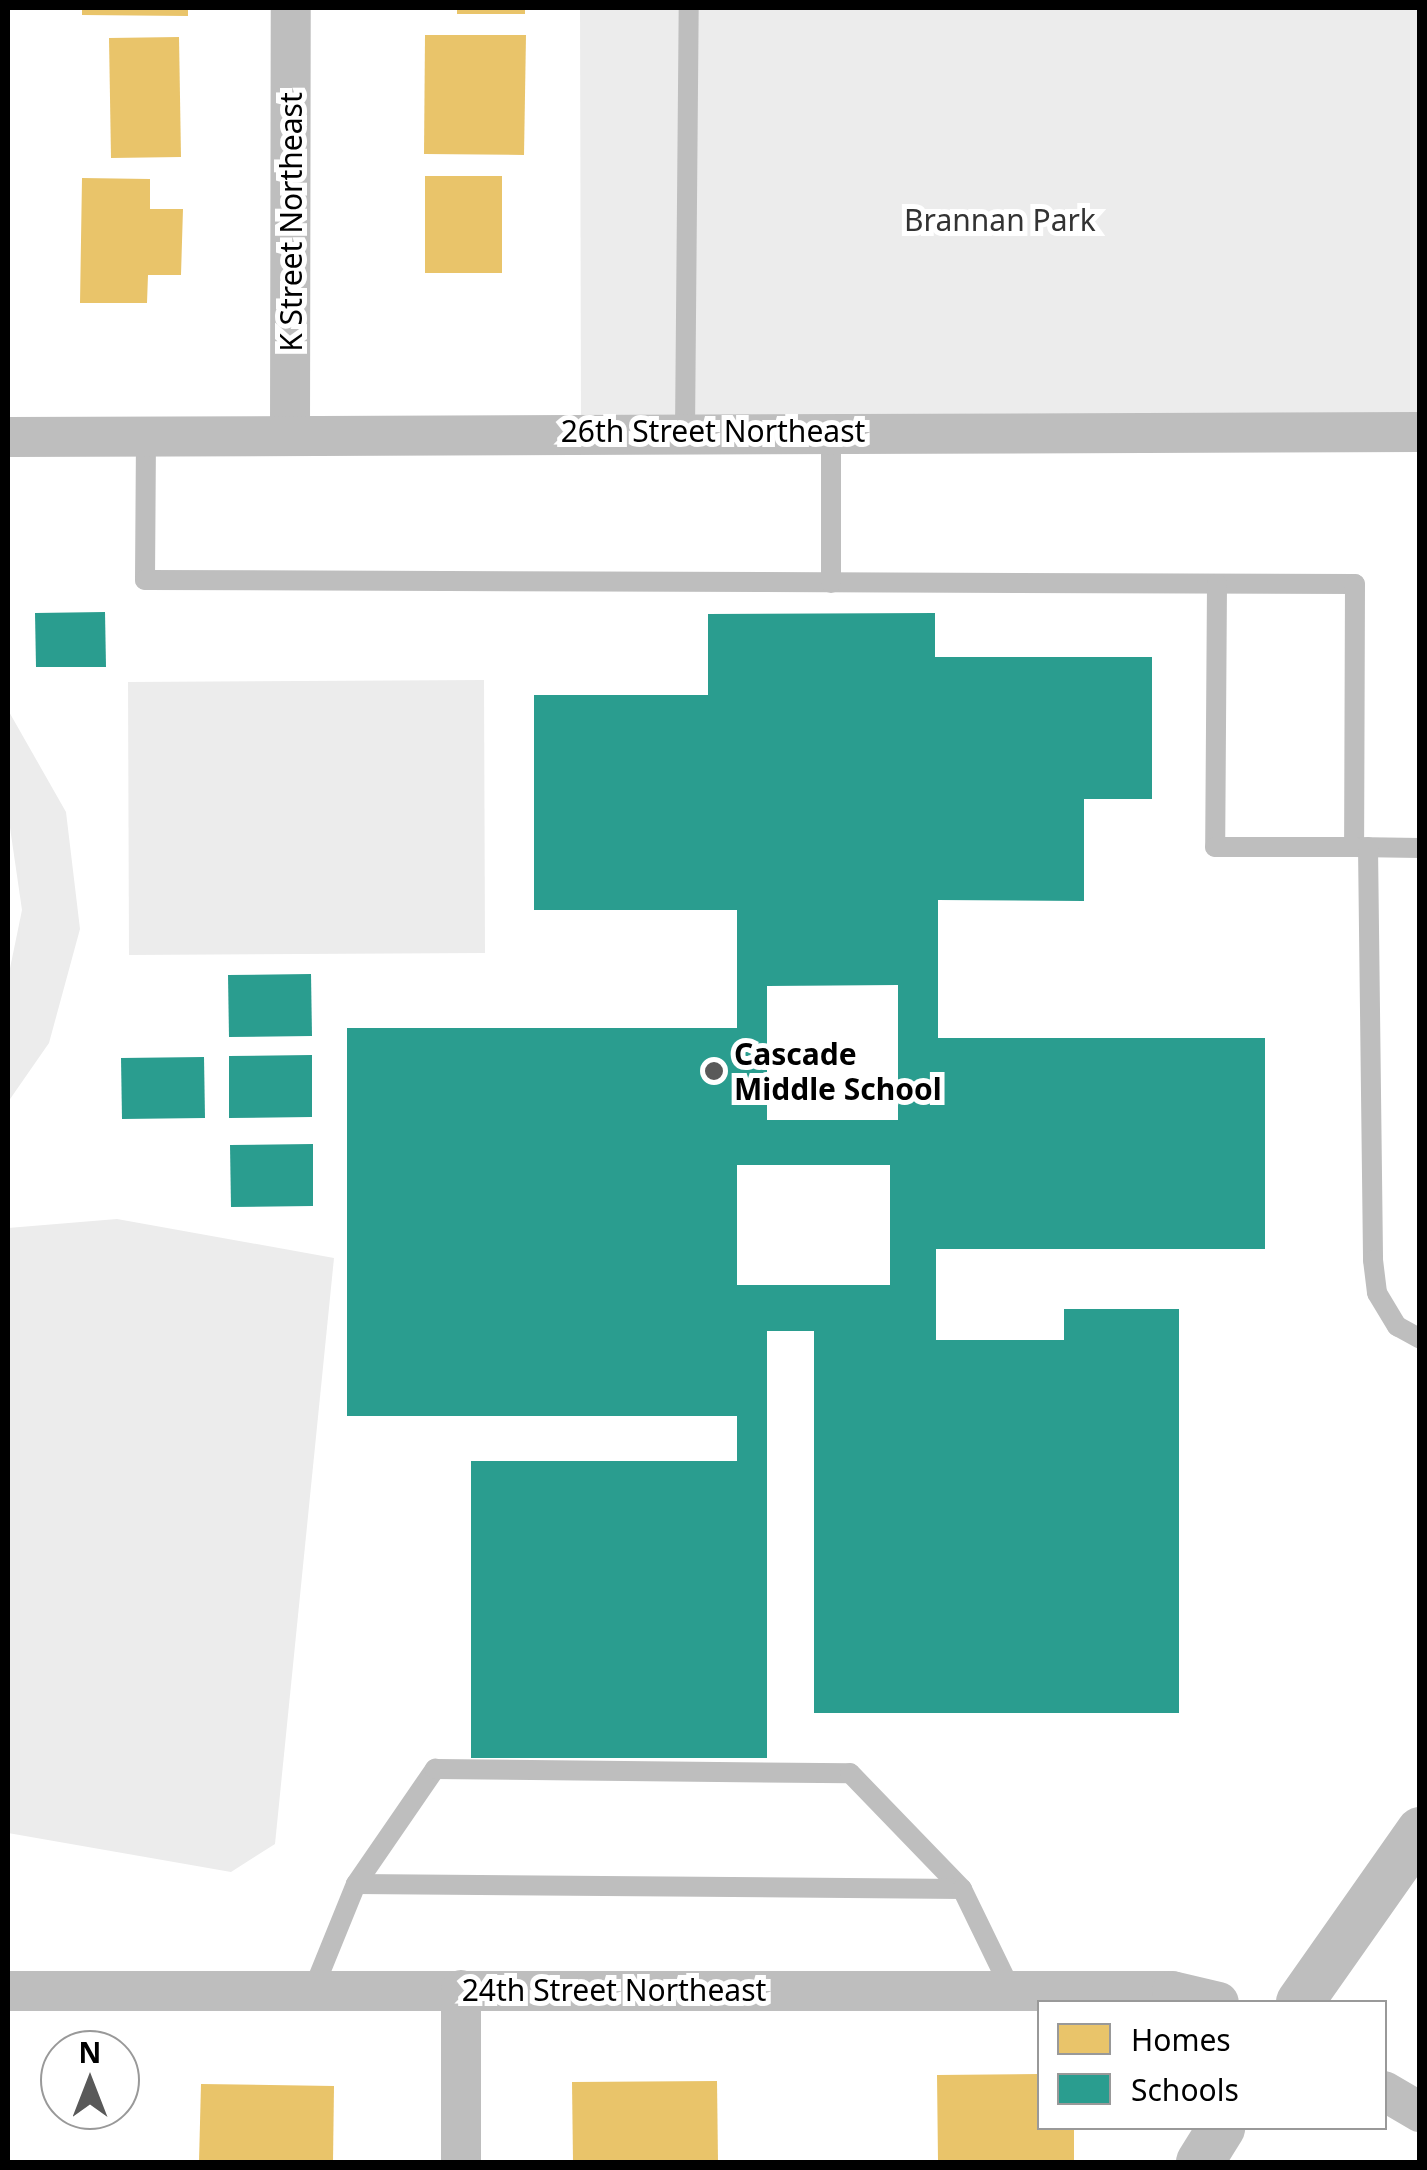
<!DOCTYPE html>
<style>
body{margin:0}
#map{position:relative;width:1427px;height:2170px;overflow:hidden;background:#fff;font-family:"Noto Sans",sans-serif}
div>[style]{position:absolute}
.green>*{inset:0;background:#ececec}
.homes>*{inset:0;background:#e9c46a}
.schools>*{inset:0;background:#2a9d8f}
.service>*{height:20px;margin:-10px;padding:0 10px;transform-origin:10px;border-radius:10px;background:#bebebe}
.minor>*{height:40px;margin:-20px;padding:0 20px;transform-origin:20px;border-radius:20px;background:#bebebe}
.tertiary>*{height:48px;margin:-24px;padding:0 24px;transform-origin:24px;border-radius:24px;background:#bebebe}
.dots>*{width:28px;height:28px;translate:-50% -50%;box-sizing:border-box;border:5px solid #fff;border-radius:50%}
span{translate:-50% -50%;white-space:nowrap;text-align:center;line-height:1.15;-webkit-text-stroke:10px #fff;paint-order:stroke}
.park-label{font-size:30px;color:#333}
.street-label{font-size:30px;color:#000}
.poi-label{font-size:30px;color:#000;font-weight:700}
.left{translate:0 -50%;text-align:left}
.frame{position:absolute;inset:0;border:10px solid #000;pointer-events:none}
.legend{position:absolute;left:1037px;top:2000px;width:350px;height:130px;box-sizing:border-box;background:#fff;border:2px solid #999;margin:0;padding:12px 18px;list-style:none;font-size:30px;color:#000}
.legend li{display:flex;align-items:center;gap:20px;height:50px}
.legend b{width:50px;border:2px solid #999}
.north{position:absolute;left:40px;top:2030px;width:100px;height:100px;box-sizing:border-box;background:#fff;border:2px solid #999;border-radius:50%;rotate:0deg;font-size:28px;font-weight:700;line-height:40px;text-align:center;color:#000}
.north::after{content:'';display:block;margin:auto;width:35px;height:45px;background:#595959;clip-path:polygon(50% 0,100% 100%,50% 72%,0 100%)}
</style>
<div id="map">
<div class="green">
<div style="clip-path:polygon(580px 8px,1419px 8px,1419px 432px,581px 431px)"></div>
<div style="clip-path:polygon(484px 680px,485px 953px,129px 955px,128px 682px)"></div>
<div style="clip-path:polygon(8px 710px,66px 812px,80px 929px,49px 1043px,8px 1102px,8px 978px,22px 910px,8px 814px)"></div>
<div style="clip-path:polygon(117px 1219px,334px 1258px,275px 1844px,231px 1872px,8px 1833px,8px 1228px)"></div>
</div>
<div class="homes">
<div style="clip-path:polygon(82px 8px,188px 8px,188px 16px,82px 15px)"></div>
<div style="clip-path:polygon(457px 8px,525px 8px,525px 14px,457px 14px)"></div>
<div style="clip-path:polygon(425px 35px,526px 35px,524px 155px,424px 154px)"></div>
<div style="clip-path:polygon(179px 37px,181px 157px,111px 158px,109px 38px)"></div>
<div style="clip-path:polygon(425px 176px,502px 176px,502px 273px,425px 273px)"></div>
<div style="clip-path:polygon(82px 178px,150px 179px,150px 209px,183px 209px,181px 275px,148px 275px,147px 303px,80px 303px)"></div>
<div style="clip-path:polygon(1040px 2074px,1040px 2128px,1074px 2128px,1074px 2162px,938px 2162px,937px 2075px)"></div>
<div style="clip-path:polygon(717px 2081px,718px 2162px,573px 2162px,572px 2082px)"></div>
<div style="clip-path:polygon(201px 2084px,334px 2086px,333px 2162px,199px 2162px)"></div>
</div>
<div class="schools">
<div style="clip-path:polygon(105px 612px,106px 667px,36px 667px,35px 613px)"></div>
<div style="clip-path:polygon(evenodd,935px 613px,935px 657px,1152px 657px,1152px 799px,1084px 799px,1084px 901px,938px 900px,938px 1038px,1265px 1038px,1265px 1249px,936px 1249px,936px 1340px,1064px 1340px,1064px 1309px,1179px 1309px,1179px 1713px,814px 1713px,814px 1331px,767px 1331px,767px 1758px,471px 1758px,471px 1461px,737px 1461px,737px 1416px,347px 1416px,347px 1028px,737px 1028px,737px 910px,534px 910px,534px 695px,708px 695px,708px 614px,935px 613px,898px 985px,898px 1120px,767px 1120px,767px 986px,898px 985px,935px 613px,737px 1165px,890px 1165px,890px 1285px,737px 1285px,737px 1165px)"></div>
<div style="clip-path:polygon(311px 974px,312px 1036px,229px 1037px,228px 975px)"></div>
<div style="clip-path:polygon(312px 1055px,312px 1117px,229px 1118px,229px 1056px)"></div>
<div style="clip-path:polygon(204px 1057px,205px 1118px,122px 1119px,121px 1058px)"></div>
<div style="clip-path:polygon(313px 1144px,313px 1206px,231px 1207px,230px 1145px)"></div>
</div>
<div class="service">
<div style="left:685px;top:431px;width:423px;rotate:-89.5deg"></div>
<div style="left:146px;top:437px;width:143px;rotate:90.4deg"></div>
<div style="left:145px;top:580px;width:1210px;rotate:0.19deg"></div>
<div style="left:1355px;top:584px;width:263px;rotate:90.2deg"></div>
<div style="left:1354px;top:847px;width:66px;rotate:0.9deg"></div>
<div style="left:831px;top:583px;width:152px;rotate:-90deg"></div>
<div style="left:1217px;top:584px;width:263px;rotate:90.4deg"></div>
<div style="left:1215px;top:847px;width:139px"></div>
<div style="left:1368px;top:847px;width:413px;rotate:89.3deg"></div>
<div style="left:1373px;top:1260px;width:33px;rotate:83deg"></div>
<div style="left:1377px;top:1293px;width:39px;rotate:59deg"></div>
<div style="left:1397px;top:1326px;width:26px;rotate:29deg"></div>
<div style="left:356px;top:1884px;width:140px;rotate:-55.5deg"></div>
<div style="left:435px;top:1769px;width:415px;rotate:0.6deg"></div>
<div style="left:850px;top:1773px;width:161px;rotate:46deg"></div>
<div style="left:313px;top:1990px;width:114px;rotate:-67.9deg"></div>
<div style="left:356px;top:1884px;width:606px;rotate:0.47deg"></div>
<div style="left:962px;top:1889px;width:112px;rotate:64.1deg"></div>
</div>
<div class="minor">
<div style="left:290px;top:436px;width:428px;rotate:-89.9deg"></div>
<div style="left:8px;top:437px;width:1412px;rotate:-0.2deg"></div>
<div style="left:8px;top:1991px;width:1164px"></div>
<div style="left:1172px;top:1991px;width:48px;rotate:13.2deg"></div>
<div style="left:1384px;top:2091px;width:42px;rotate:30.3deg"></div>
<div style="left:461px;top:2162px;width:172px;rotate:-90deg"></div>
</div>
<div class="tertiary">
<div style="left:1300px;top:2002px;width:209px;rotate:-54.9deg"></div>
<div style="left:1200px;top:2162px;width:40px;rotate:-58deg"></div>
</div>
<div class="dots">
<div style="left:714px;top:1071px;background:#595959"></div>
</div>
<div class="park-label">
<span style="left:1000px;top:220px">Brannan Park</span>
</div>
<div class="street-label">
<span style="left:291px;top:222px;rotate:-90deg">K Street Northeast</span>
<span style="left:713px;top:431px">26th Street Northeast</span>
<span style="left:614px;top:1990px">24th Street Northeast</span>
</div>
<div class="poi-label">
<span class="left" style="left:734px;top:1071px">Cascade<br>Middle School</span>
</div>
<div class="frame"></div>
<ul class="legend">
<li><b style="height:28px;background:#e9c46a"></b>Homes</li>
<li><b style="height:28px;background:#2a9d8f"></b>Schools</li>
</ul>
<div class="north">N</div>
</div>
